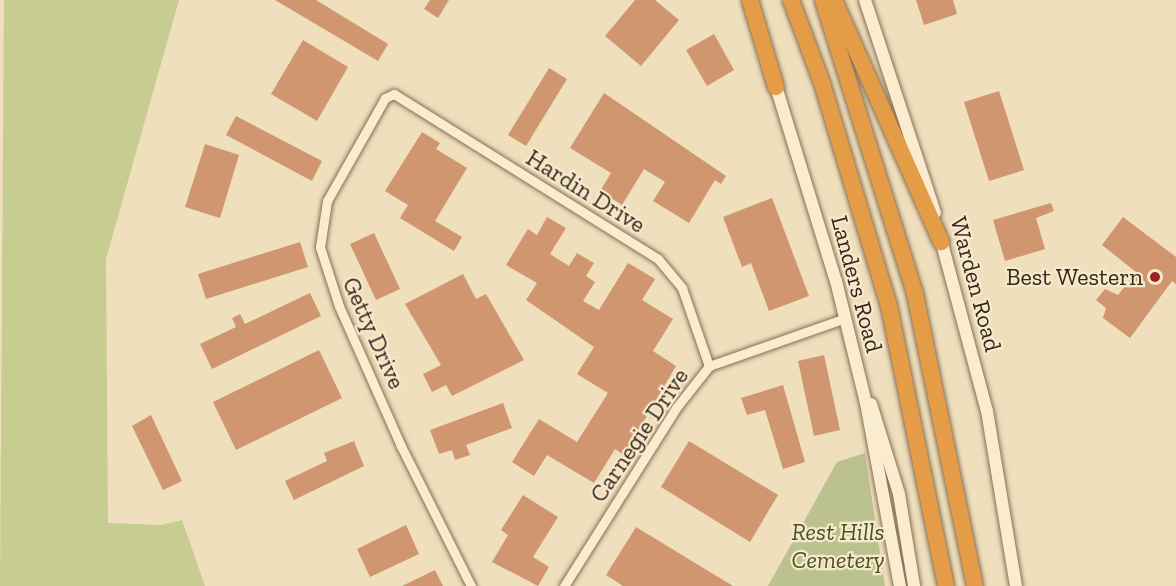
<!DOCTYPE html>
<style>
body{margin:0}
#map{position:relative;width:1176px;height:586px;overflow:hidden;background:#efdfbc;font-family:"Zilla Slab",serif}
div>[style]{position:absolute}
.green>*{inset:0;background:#c7cd90}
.cemetery>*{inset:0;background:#bcc190}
.building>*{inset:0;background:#cf9670}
.roads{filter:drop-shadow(0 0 2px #876f55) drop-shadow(0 0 2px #876f55)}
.minor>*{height:9px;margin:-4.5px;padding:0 4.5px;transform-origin:4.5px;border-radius:4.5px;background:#faeccf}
.secondary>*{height:12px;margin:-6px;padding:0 6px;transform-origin:6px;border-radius:6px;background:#faeccf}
.motorway>*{height:16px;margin:-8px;padding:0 8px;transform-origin:8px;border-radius:8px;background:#e49c47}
.dots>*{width:16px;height:16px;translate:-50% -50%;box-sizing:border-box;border:3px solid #f6e9cc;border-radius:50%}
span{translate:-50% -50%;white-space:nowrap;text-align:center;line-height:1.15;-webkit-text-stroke:4.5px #f6e9cc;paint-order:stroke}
.street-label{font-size:24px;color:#36271b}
.poi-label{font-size:24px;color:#36271b}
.right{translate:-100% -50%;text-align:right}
.park-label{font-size:24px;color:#475320;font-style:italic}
</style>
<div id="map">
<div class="green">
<div style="clip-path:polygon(4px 0,179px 0,106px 259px,108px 523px,161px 525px,182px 520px,205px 586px,0 586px)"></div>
</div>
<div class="cemetery">
<div style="clip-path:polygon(865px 453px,885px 586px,768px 586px,837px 462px)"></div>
</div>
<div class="building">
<div style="clip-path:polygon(275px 0,316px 0,388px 44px,378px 61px)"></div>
<div style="clip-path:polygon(430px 0,449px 0,438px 18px,424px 9px)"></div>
<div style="clip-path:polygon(635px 0,655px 0,679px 20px,641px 66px,605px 36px)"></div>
<div style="clip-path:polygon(916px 0,953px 0,957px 14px,924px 25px)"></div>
<div style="clip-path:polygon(714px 34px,734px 70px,707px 86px,686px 50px)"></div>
<div style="clip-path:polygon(303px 40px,348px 67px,317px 121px,271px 94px)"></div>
<div style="clip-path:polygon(549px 68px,567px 79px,526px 146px,508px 135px)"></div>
<div style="clip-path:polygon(999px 91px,1024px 170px,989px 181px,964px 102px)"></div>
<div style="clip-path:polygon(604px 93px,726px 176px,721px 184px,715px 180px,689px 223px,653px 201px,665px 182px,644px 169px,622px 205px,600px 191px,611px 173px,570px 148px)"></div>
<div style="clip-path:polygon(236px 116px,322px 161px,312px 181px,226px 135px)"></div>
<div style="clip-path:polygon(422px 132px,440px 143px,436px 149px,467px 168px,435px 221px,462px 237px,454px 251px,400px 218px,408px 205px,385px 191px)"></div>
<div style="clip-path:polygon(205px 144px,239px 155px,220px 218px,185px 207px)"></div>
<div style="clip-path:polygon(772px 198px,809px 296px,769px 311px,751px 263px,742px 267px,723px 217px)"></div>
<div style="clip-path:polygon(1051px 203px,1054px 211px,1036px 218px,1045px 249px,1005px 261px,993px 220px)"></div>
<div style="clip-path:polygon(547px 217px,566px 228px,550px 254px,569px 266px,577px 253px,594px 263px,586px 276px,595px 282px,583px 301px,599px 310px,628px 263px,655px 279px,642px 300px,673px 319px,653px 351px,676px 366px,624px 455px,615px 449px,594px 483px,547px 455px,534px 476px,512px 462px,539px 419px,577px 442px,608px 393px,577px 374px,594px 347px,526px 300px,537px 283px,506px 265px,528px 229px,537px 235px)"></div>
<div style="clip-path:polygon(1123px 217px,1176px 257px,1176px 284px,1172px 281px,1130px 338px,1103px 318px,1106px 308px,1096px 300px,1105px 289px,1118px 295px,1136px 272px,1102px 245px)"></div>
<div style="clip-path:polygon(374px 233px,400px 289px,376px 300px,350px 244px)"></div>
<div style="clip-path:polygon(300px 242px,308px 267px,206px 299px,198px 274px)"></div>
<div style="clip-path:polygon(463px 274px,476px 299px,486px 294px,524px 360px,452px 396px,446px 385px,432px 392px,423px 374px,441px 365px,405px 304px)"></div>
<div style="clip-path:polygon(310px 293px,321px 316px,212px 369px,200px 344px,236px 327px,232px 318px,240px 314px,245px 324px)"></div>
<div style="clip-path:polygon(319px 350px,342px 398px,236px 450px,213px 402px)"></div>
<div style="clip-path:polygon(824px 355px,840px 430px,814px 436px,798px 361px)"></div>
<div style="clip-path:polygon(783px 385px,805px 462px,783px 469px,765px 410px,747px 415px,741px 398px)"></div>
<div style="clip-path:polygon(503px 403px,512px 428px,466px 445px,470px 455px,455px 460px,452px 450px,439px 454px,430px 430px)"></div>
<div style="clip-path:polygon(151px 415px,182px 481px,163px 490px,132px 426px)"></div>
<div style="clip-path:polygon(354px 441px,364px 466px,294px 500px,285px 481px,327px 461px,324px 453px)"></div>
<div style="clip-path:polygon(689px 441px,778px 495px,750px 542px,661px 487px)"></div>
<div style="clip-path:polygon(523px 495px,558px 517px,533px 557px,549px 567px,538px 586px,492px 562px,508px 535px,501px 530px)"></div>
<div style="clip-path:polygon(406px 525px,419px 554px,370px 577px,357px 549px)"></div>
<div style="clip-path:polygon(636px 527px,733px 586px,623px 586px,606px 575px)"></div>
<div style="clip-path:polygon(435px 570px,443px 586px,402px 586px)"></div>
</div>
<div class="roads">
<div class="minor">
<div style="left:471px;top:586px;width:157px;rotate:-116.6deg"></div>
<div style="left:401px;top:446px;width:153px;rotate:-113.9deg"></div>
<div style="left:339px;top:306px;width:62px;rotate:-107.9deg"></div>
<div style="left:320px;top:247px;width:47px;rotate:-81.3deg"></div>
<div style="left:327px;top:201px;width:118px;rotate:-60.6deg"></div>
<div style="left:385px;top:98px;width:10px;rotate:-24deg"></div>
<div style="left:394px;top:94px;width:311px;rotate:32deg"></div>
<div style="left:658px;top:259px;width:38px;rotate:50deg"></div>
<div style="left:682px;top:288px;width:83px;rotate:70.9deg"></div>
<div style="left:564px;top:586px;width:210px;rotate:-57.8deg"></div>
<div style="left:676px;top:408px;width:53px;rotate:-51.8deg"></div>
<div style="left:709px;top:366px;width:144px;rotate:-19.4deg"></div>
</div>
<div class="secondary">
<div style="left:865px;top:0;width:224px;rotate:71.8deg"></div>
<div style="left:774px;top:80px;width:210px;rotate:72.9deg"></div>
<div style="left:836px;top:281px;width:126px;rotate:76.2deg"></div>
<div style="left:866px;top:403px;width:186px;rotate:79.5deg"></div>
<div style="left:940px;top:236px;width:181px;rotate:75deg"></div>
<div style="left:987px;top:411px;width:177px;rotate:80.6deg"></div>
<div style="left:871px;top:404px;width:94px;rotate:72.7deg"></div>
<div style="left:899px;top:494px;width:93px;rotate:80.7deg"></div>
</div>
<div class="motorway">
<div style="left:750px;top:0;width:91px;rotate:73.4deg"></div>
<div style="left:791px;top:0;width:89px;rotate:69.5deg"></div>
<div style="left:822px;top:83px;width:233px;rotate:73.3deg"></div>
<div style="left:889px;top:306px;width:286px;rotate:78.5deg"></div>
<div style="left:823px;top:0;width:308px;rotate:72.6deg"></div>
<div style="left:915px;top:294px;width:298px;rotate:78.4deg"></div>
<div style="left:834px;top:0;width:265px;rotate:66.1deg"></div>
</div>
</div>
<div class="dots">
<div style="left:1155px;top:277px;background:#982326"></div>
</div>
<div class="street-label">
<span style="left:586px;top:191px;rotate:32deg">Hardin Drive</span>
<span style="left:857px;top:284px;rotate:75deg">Landers Road</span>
<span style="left:976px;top:284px;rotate:75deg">Warden Road</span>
<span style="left:374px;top:333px;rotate:66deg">Getty Drive</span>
<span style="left:639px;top:435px;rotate:-56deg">Carnegie Drive</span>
</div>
<div class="poi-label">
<span class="right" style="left:1143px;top:277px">Best Western</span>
</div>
<div class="park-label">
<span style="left:838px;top:546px">Rest Hills<br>Cemetery</span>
</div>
</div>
